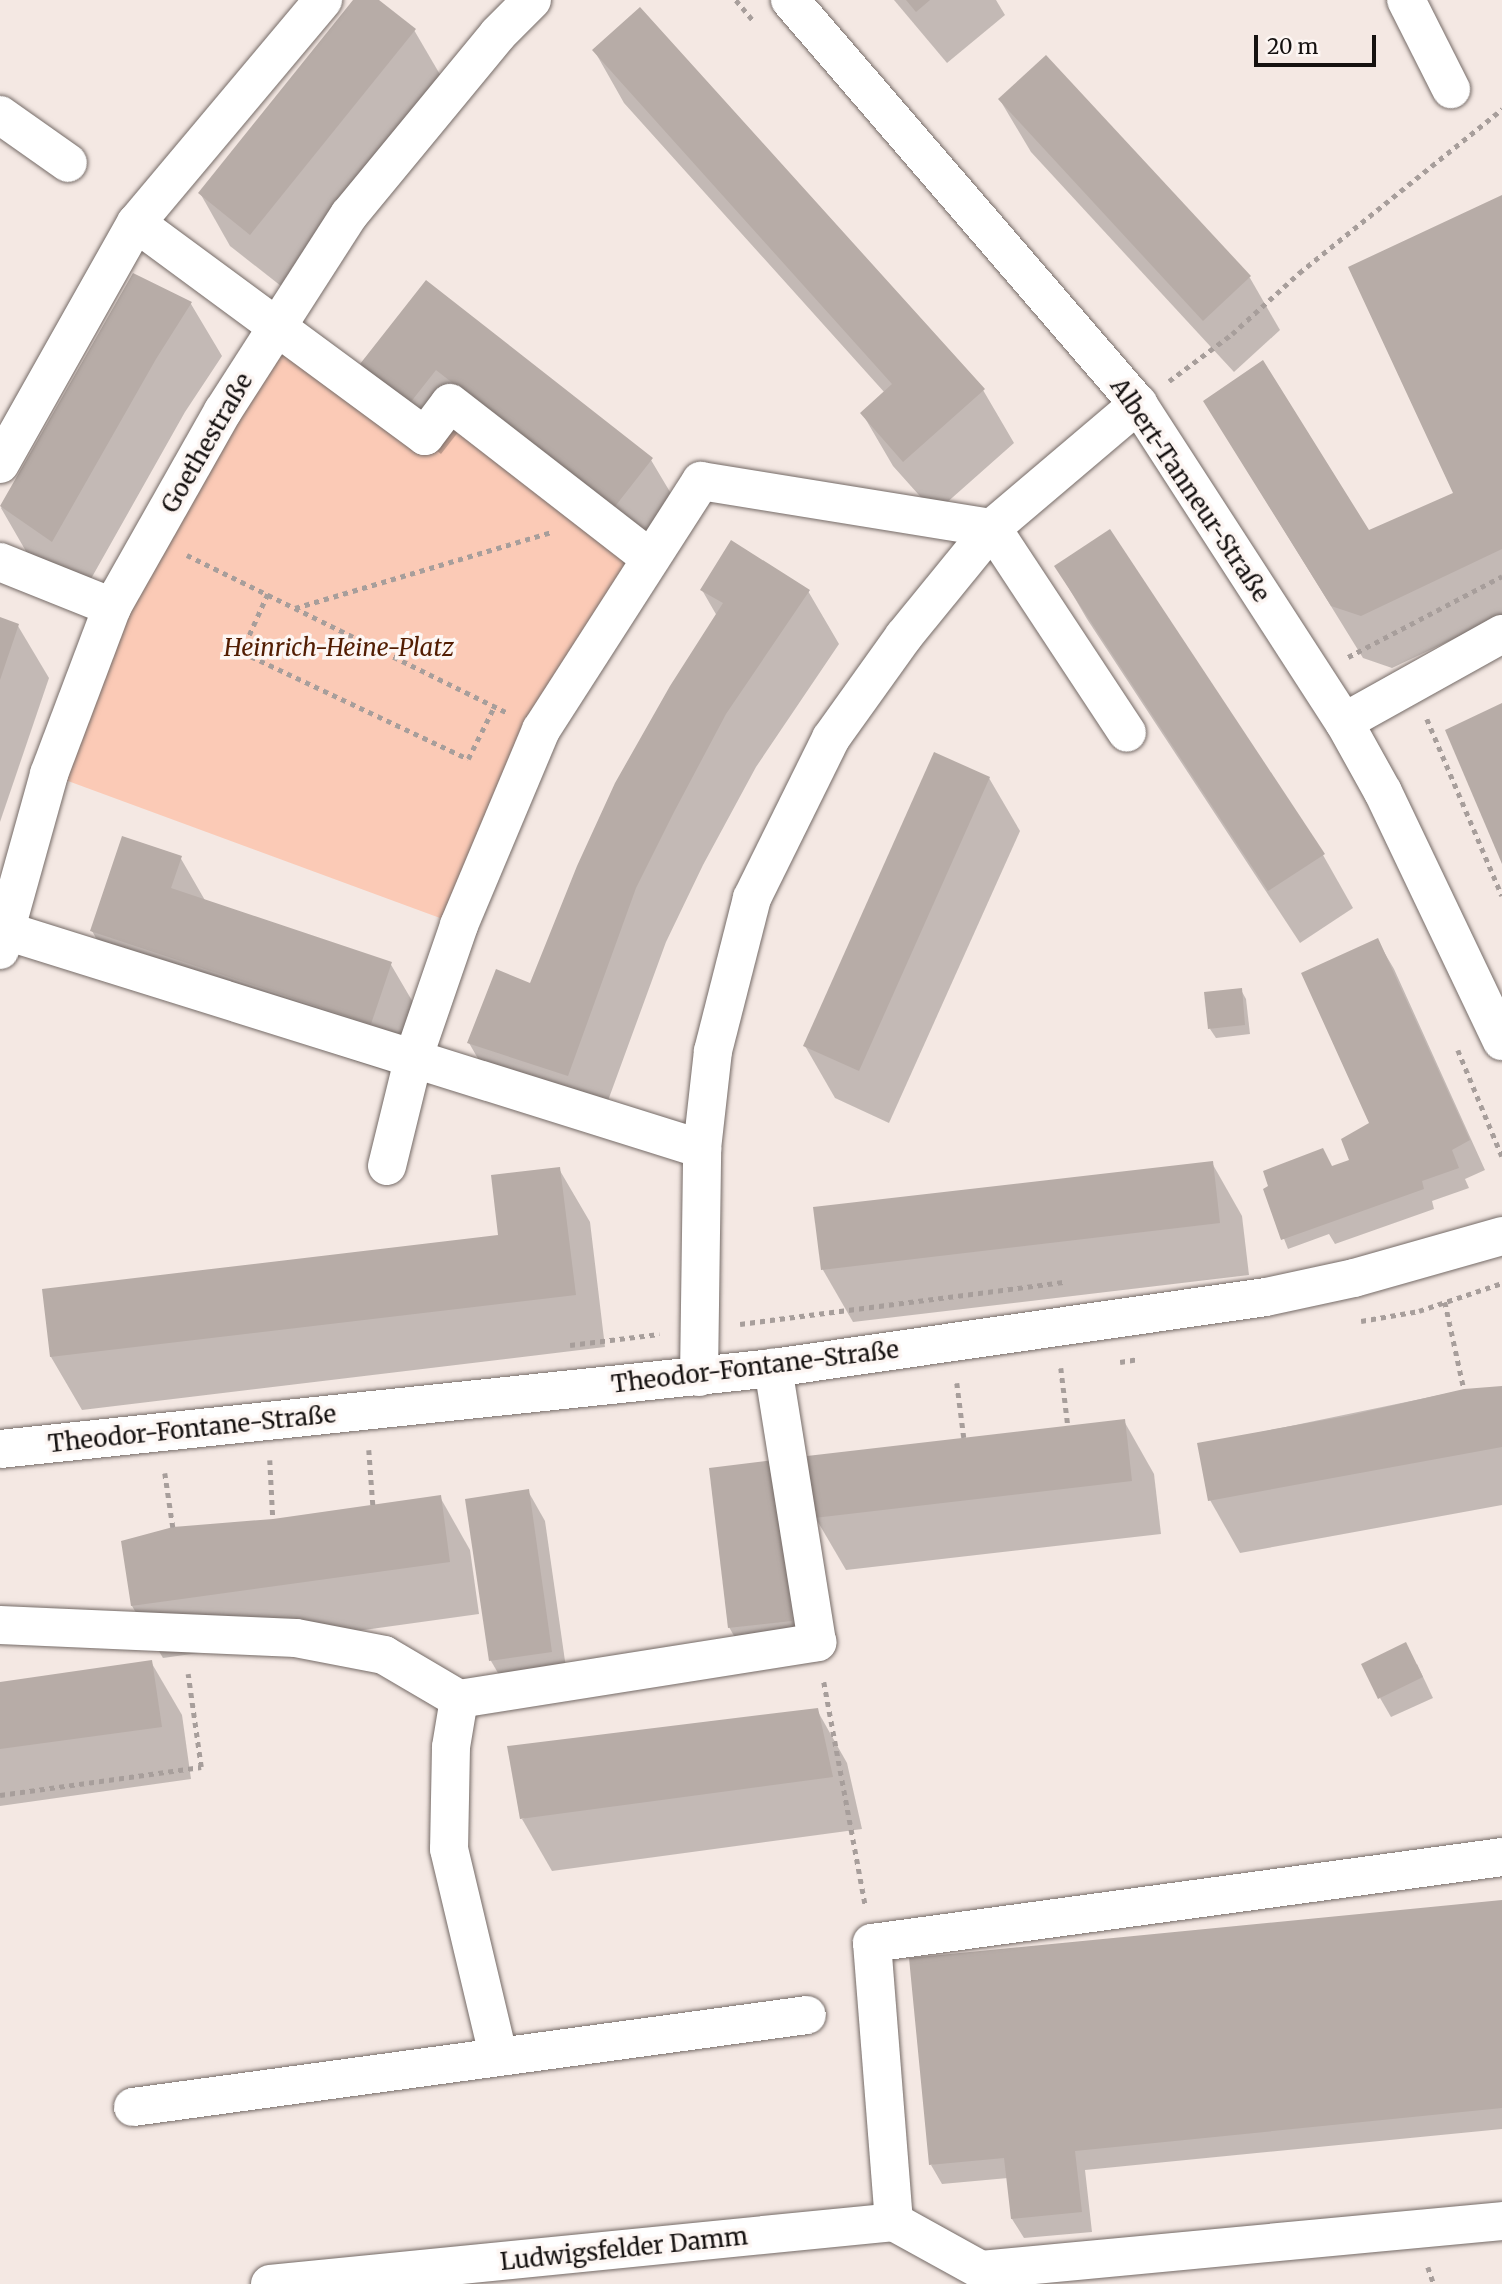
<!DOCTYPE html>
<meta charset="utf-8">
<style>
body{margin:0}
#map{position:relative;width:1502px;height:2284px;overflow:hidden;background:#f4e8e3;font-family:Merriweather,serif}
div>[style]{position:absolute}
.green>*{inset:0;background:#fbcab6}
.shadow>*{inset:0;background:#0003}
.building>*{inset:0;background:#b7aca7}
.path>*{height:4.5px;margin-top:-2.25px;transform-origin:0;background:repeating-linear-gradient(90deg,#a79e9b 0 5px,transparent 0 10px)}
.roads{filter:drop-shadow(0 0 2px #756b67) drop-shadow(0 0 2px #756b67)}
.minor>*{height:38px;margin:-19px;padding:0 19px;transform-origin:19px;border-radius:19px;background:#fff}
span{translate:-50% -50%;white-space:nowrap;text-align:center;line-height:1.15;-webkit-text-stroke:7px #fdf6f3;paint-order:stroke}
.street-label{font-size:24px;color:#151110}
.park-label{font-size:24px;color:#521d02;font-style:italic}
.scale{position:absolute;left:1254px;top:35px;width:122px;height:32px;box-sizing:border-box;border:4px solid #151110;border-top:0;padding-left:9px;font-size:21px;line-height:24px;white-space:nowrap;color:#151110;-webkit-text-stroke:5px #fdf6f3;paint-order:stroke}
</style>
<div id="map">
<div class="green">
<div style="clip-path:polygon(277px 326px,425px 436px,450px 403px,650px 558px,459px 925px,49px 774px,112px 607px)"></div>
</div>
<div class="shadow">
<div style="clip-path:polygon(355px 0,376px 0,414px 30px,445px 83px,281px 286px,230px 246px,200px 193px)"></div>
<div style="clip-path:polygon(894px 0,996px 0,1005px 15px,947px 63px)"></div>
<div style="clip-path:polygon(594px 50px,983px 390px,1014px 443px,935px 513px,893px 466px,862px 413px,885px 393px,624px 103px)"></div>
<div style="clip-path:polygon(1046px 57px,1250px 278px,1280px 330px,1234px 372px,1031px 152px,1000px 100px)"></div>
<div style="clip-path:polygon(1502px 197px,1502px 616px,1392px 668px,1363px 658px,1205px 402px,1368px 532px,1455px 493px)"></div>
<div style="clip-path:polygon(134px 275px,191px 304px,222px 356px,185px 412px,83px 593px,31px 560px,1px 508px)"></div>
<div style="clip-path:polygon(426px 283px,651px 460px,682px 512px,644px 561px,466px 422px,441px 454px,392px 417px,362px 364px)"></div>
<div style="clip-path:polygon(1056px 566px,1323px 855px,1353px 908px,1300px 943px,1087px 619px)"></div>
<div style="clip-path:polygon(702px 590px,808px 591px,839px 644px,756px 767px,703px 865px,666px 942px,598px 1128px,499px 1095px,469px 1043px,531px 986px,717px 616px)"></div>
<div style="clip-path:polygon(0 619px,18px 626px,49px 678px,0 822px)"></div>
<div style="clip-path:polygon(989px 778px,1020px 831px,889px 1123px,835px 1098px,805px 1046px)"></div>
<div style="clip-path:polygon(180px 857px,206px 902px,390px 963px,421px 1016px,401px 1076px,122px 984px,92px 931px)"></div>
<div style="clip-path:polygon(1377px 940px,1394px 969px,1485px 1170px,1465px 1179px,1469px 1188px,1432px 1201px,1434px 1209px,1335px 1244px,1329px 1234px,1288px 1249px,1265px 1190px,1352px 1162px,1372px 1124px)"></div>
<div style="clip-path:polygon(1241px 990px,1246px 999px,1250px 1034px,1216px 1038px,1210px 1029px)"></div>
<div style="clip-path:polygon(1212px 1163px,1242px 1216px,1249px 1275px,853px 1322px,823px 1270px,815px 1208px)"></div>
<div style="clip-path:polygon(559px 1169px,590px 1222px,605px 1347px,82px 1410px,51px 1357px,44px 1290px,500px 1237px)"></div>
<div style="clip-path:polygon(1502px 1387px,1502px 1505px,1240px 1553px,1210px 1500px,1199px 1445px,1464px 1390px)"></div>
<div style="clip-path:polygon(1124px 1421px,1154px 1474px,1161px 1534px,846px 1570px,815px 1517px)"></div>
<div style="clip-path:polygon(773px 1462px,808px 1650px,746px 1657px,729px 1627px)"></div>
<div style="clip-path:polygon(528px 1491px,545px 1521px,568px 1682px,508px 1690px,491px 1661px)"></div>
<div style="clip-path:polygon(440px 1497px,470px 1550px,479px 1614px,163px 1658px,132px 1606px,123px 1542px)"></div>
<div style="clip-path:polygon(151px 1662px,182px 1715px,191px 1779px,0 1806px,0 1683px)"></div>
<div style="clip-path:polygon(1417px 1664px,1433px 1698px,1391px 1717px,1380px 1698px)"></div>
<div style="clip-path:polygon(817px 1710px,847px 1763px,862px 1829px,552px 1871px,522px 1819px)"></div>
<div style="clip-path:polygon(1502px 1902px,1502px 2129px,1085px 2170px,1092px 2232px,1024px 2238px,1012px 2219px,1008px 2178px,942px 2184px,931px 2165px)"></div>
</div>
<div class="building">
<div style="clip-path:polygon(353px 0,379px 0,416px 29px,250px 235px,198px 193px)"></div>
<div style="clip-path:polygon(906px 0,930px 0,916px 12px)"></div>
<div style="clip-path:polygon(640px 7px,985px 389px,903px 462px,860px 413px,892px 384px,592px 50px)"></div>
<div style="clip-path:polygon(1046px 55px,1251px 276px,1203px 321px,998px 99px)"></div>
<div style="clip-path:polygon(1502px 195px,1502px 549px,1361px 616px,1331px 606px,1203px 401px,1263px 360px,1369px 530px,1453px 493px,1348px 267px)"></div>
<div style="clip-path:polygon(133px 273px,192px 302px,156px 359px,52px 542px,0 506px)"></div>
<div style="clip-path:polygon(426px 280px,653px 458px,613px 509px,436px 370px,410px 403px,360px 364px)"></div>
<div style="clip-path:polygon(1110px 529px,1325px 854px,1268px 891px,1054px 566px)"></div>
<div style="clip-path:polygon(731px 540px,810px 590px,726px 714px,674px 812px,636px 888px,568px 1076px,467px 1043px,496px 969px,530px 983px,577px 866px,615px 783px,670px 686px,723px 603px,700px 590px)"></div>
<div style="clip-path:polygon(0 617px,19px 624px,0 680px)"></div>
<div style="clip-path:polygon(1502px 703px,1502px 864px,1445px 730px)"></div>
<div style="clip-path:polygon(934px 752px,990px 777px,859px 1071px,803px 1046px)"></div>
<div style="clip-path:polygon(122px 836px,182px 856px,171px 888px,392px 962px,371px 1024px,90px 931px)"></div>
<div style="clip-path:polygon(1378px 938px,1470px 1140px,1452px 1150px,1459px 1168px,1422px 1181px,1424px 1189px,1281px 1240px,1263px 1189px,1268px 1186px,1263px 1171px,1323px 1148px,1332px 1166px,1349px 1160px,1341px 1139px,1369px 1123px,1301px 973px)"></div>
<div style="clip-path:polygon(1242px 988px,1245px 1025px,1208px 1029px,1204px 992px)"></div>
<div style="clip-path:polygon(1213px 1161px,1220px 1223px,821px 1270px,813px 1207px)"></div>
<div style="clip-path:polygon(560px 1167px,576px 1295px,50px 1357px,42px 1289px,498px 1235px,491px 1175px)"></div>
<div style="clip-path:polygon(1502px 1386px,1502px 1447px,1208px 1501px,1197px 1443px,1347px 1416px,1464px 1389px)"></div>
<div style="clip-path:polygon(1125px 1419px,1132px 1481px,814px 1518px,807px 1456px)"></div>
<div style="clip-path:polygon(774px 1460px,792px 1621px,728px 1628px,709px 1468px)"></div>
<div style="clip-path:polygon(529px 1489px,552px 1652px,489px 1661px,465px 1499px)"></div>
<div style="clip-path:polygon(441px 1495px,450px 1562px,131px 1606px,121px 1541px,173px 1527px,273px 1519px)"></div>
<div style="clip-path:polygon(1406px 1642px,1423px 1677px,1378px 1699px,1361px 1664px)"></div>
<div style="clip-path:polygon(152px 1660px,162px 1727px,0 1749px,0 1682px)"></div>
<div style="clip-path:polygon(818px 1708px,833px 1777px,520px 1819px,507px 1746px)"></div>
<div style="clip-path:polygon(1502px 1900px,1502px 2108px,1075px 2151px,1082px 2212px,1011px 2219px,1004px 2158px,929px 2165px,909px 1958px)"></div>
</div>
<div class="path">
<div style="left:736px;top:0;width:26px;rotate:50deg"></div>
<div style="left:1169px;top:381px;width:79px;rotate:-36.7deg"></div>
<div style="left:1232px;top:334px;width:91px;rotate:-42.3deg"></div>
<div style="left:1299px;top:273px;width:261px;rotate:-38.9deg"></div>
<div style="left:187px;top:555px;width:356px;rotate:26.2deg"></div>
<div style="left:268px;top:594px;width:64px;rotate:114.1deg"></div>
<div style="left:242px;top:652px;width:250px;rotate:25.3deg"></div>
<div style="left:468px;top:759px;width:58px;rotate:-63.4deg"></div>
<div style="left:295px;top:608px;width:268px;rotate:-16.5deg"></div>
<div style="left:1348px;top:657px;width:174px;rotate:-27.7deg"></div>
<div style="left:1427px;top:719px;width:192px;rotate:67deg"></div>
<div style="left:1458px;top:1050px;width:115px;rotate:67.5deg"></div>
<div style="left:1445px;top:1302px;width:89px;rotate:77.7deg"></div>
<div style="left:1361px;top:1321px;width:59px;rotate:-9.8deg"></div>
<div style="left:1419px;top:1311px;width:88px;rotate:-18.6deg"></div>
<div style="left:740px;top:1324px;width:328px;rotate:-7.4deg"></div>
<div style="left:570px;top:1345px;width:90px;rotate:-7deg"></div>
<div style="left:1120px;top:1362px;width:19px;rotate:-9deg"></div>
<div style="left:1061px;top:1368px;width:58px;rotate:83.1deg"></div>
<div style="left:957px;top:1383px;width:55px;rotate:82.7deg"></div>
<div style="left:369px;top:1450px;width:55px;rotate:85.8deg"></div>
<div style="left:270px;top:1460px;width:59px;rotate:87.1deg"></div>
<div style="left:165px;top:1473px;width:55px;rotate:81.6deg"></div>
<div style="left:824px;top:1682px;width:226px;rotate:79.5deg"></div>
<div style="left:0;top:1795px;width:203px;rotate:-7.9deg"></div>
<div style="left:201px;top:1767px;width:94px;rotate:-98deg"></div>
<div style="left:1428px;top:2267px;width:18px;rotate:71deg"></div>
</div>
<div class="roads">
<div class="minor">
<div style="left:790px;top:0;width:533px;rotate:49.26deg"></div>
<div style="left:1138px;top:404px;width:379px;rotate:57.1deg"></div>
<div style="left:1344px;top:722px;width:80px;rotate:60.9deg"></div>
<div style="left:1383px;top:792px;width:276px;rotate:64.5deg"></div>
<div style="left:1406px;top:0;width:100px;rotate:63.2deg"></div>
<div style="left:0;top:115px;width:83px;rotate:35.2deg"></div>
<div style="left:136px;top:223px;width:359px;rotate:36.4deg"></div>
<div style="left:425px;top:436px;width:41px;rotate:-52.9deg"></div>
<div style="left:450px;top:403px;width:253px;rotate:37.8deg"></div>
<div style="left:0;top:464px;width:277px;rotate:-60.6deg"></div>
<div style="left:136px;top:223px;width:291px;rotate:-50deg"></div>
<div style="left:0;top:562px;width:121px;rotate:21.9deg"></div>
<div style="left:1344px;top:722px;width:181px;rotate:-29.1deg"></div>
<div style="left:0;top:929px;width:736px;rotate:17.4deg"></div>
<div style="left:0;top:950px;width:183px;rotate:-74.4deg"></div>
<div style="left:49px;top:774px;width:178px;rotate:-69.3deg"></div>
<div style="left:112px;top:607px;width:225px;rotate:-60.5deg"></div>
<div style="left:223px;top:411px;width:233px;rotate:-57.3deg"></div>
<div style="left:349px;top:215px;width:234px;rotate:-50.5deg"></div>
<div style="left:498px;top:34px;width:48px;rotate:-45deg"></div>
<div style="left:387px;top:1166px;width:113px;rotate:-76.2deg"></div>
<div style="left:414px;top:1056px;width:139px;rotate:-71deg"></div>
<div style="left:459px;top:925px;width:212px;rotate:-67.2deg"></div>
<div style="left:541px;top:730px;width:296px;rotate:-57.3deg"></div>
<div style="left:701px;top:481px;width:295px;rotate:9.2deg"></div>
<div style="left:992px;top:528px;width:245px;rotate:56.6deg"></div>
<div style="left:699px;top:1377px;width:228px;rotate:-89.2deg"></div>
<div style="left:702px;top:1149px;width:99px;rotate:-83.6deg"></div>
<div style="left:713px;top:1051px;width:158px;rotate:-75.7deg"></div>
<div style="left:752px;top:898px;width:178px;rotate:-63.7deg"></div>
<div style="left:831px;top:738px;width:125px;rotate:-54.4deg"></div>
<div style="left:904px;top:636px;width:139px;rotate:-50.8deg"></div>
<div style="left:992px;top:528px;width:192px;rotate:-40.3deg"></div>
<div style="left:0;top:1449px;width:777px;rotate:-5.98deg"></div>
<div style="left:773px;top:1368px;width:498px;rotate:-8.2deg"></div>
<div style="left:1266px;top:1297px;width:90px;rotate:-12.2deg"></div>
<div style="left:1354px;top:1278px;width:154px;rotate:-15.8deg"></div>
<div style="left:0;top:1625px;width:296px;rotate:2.5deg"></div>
<div style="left:296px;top:1638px;width:90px;rotate:10.9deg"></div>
<div style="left:384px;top:1655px;width:87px;rotate:30.4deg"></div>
<div style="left:459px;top:1699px;width:363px;rotate:-9deg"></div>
<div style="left:817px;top:1642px;width:278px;rotate:-99.1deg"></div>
<div style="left:459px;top:1699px;width:49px;rotate:99.5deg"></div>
<div style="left:451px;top:1747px;width:102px;rotate:91.1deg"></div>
<div style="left:449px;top:1849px;width:212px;rotate:76.6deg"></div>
<div style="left:133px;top:2107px;width:680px;rotate:-7.77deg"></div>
<div style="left:894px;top:2222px;width:280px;rotate:-94.5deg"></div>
<div style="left:872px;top:1943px;width:636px;rotate:-7.77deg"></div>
<div style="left:894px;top:2222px;width:99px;rotate:28.9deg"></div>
<div style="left:981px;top:2270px;width:523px;rotate:-5.37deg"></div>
<div style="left:270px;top:2284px;width:627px;rotate:-5.67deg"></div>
</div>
</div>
<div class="street-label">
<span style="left:207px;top:443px;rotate:-60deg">Goethestraße</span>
<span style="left:1190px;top:490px;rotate:56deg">Albert-Tanneur-Straße</span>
<span style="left:755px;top:1367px;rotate:-7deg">Theodor-Fontane-Straße</span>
<span style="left:192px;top:1429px;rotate:-6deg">Theodor-Fontane-Straße</span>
<span style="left:624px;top:2249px;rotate:-6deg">Ludwigsfelder Damm</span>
</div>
<div class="park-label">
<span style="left:339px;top:648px">Heinrich-Heine-Platz</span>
</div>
<div class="scale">20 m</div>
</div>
